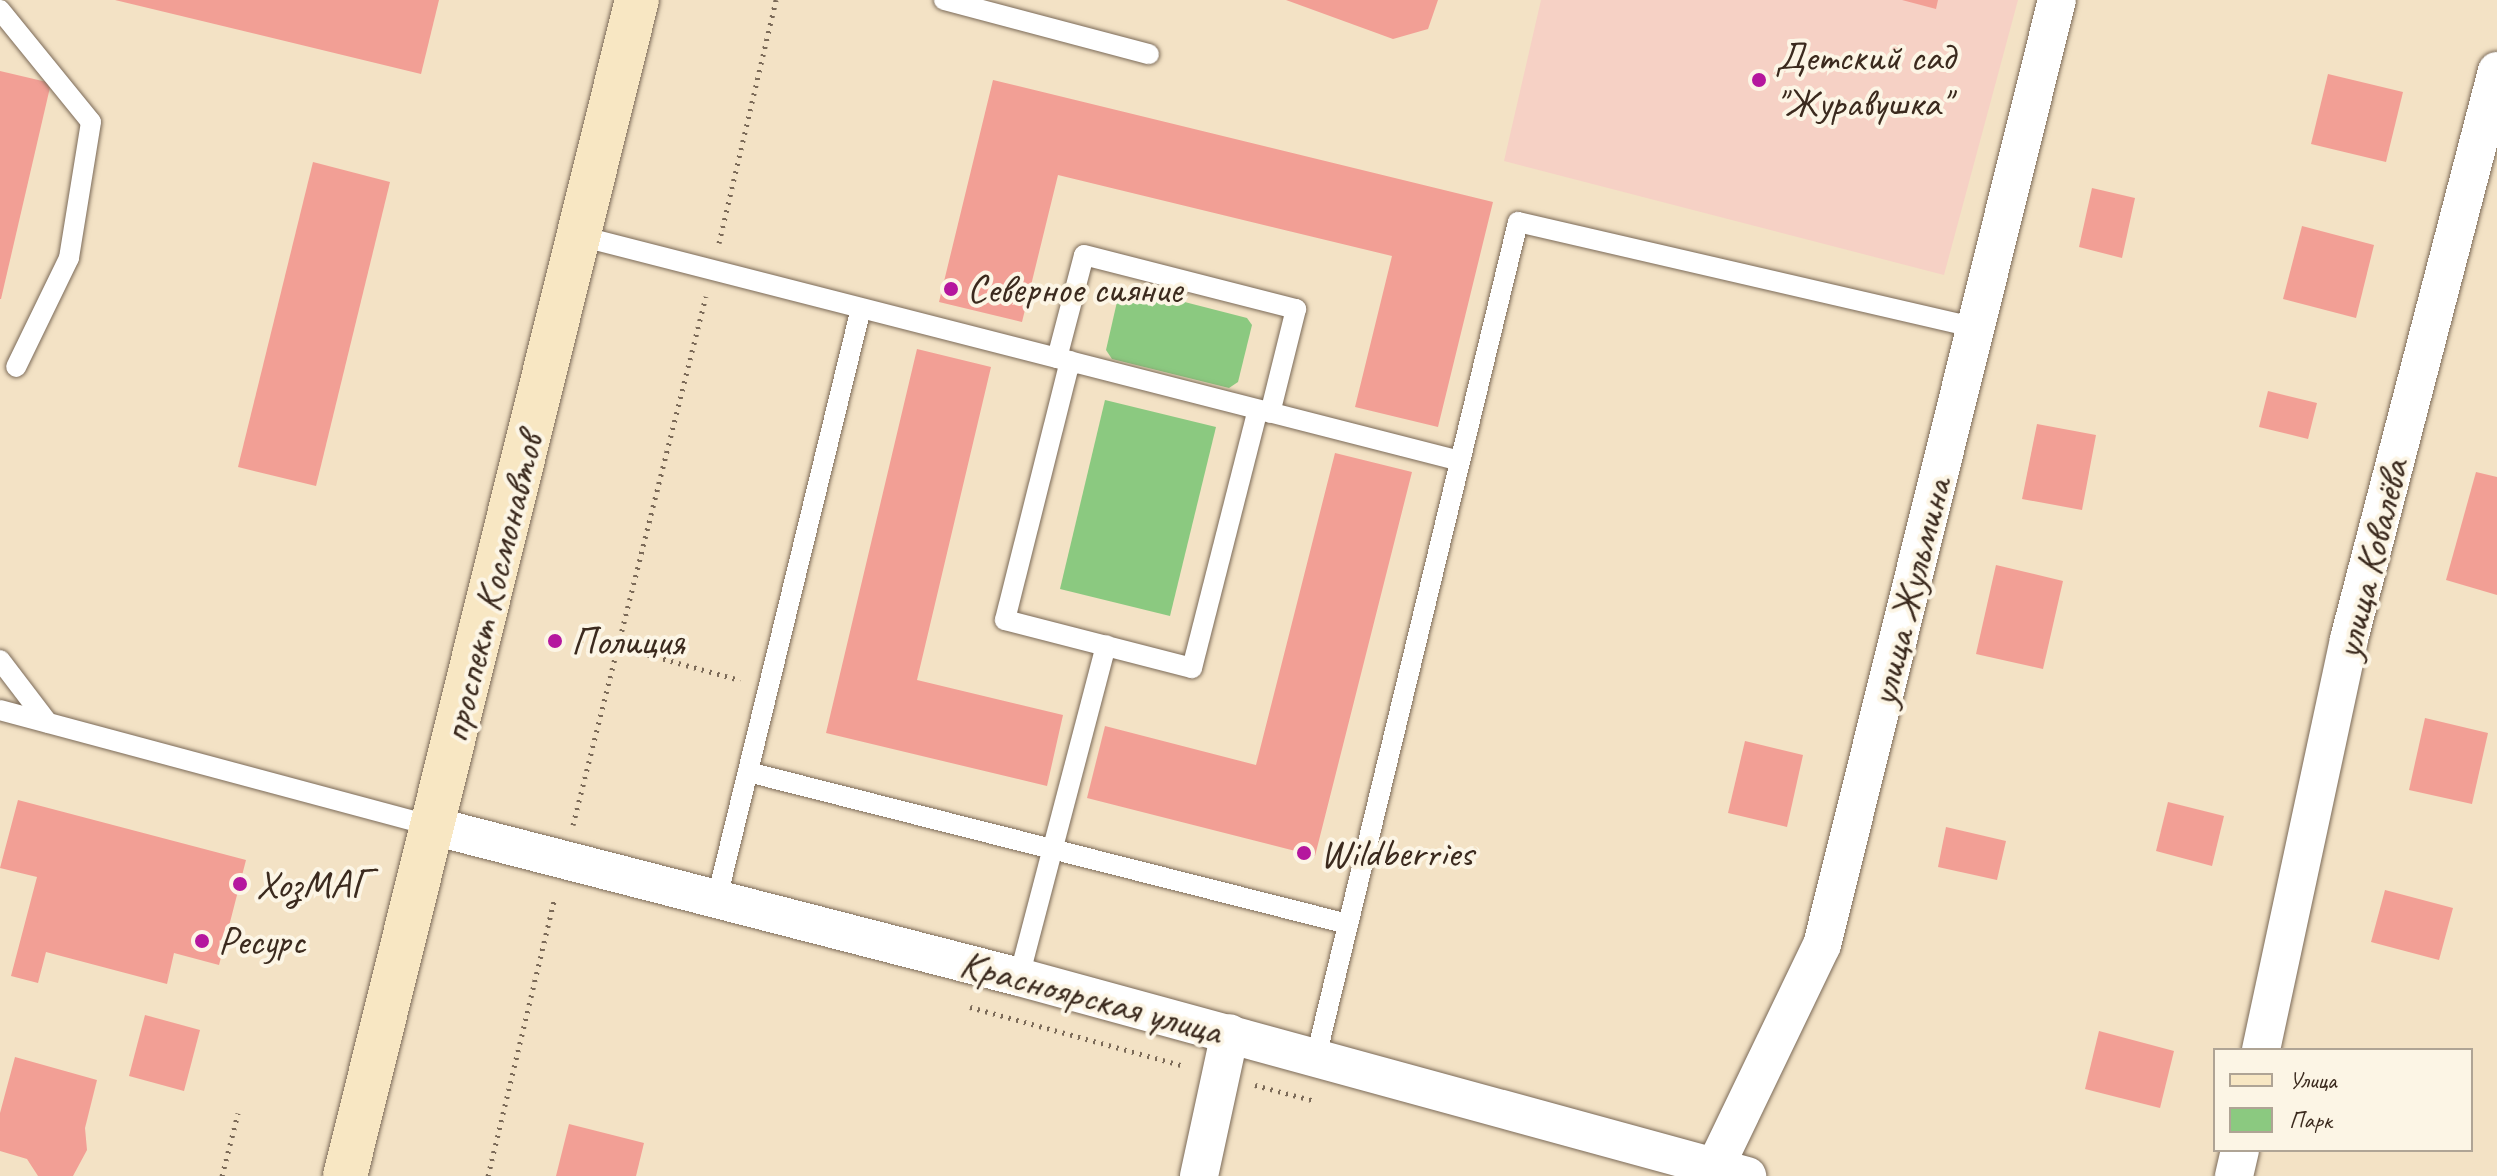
<!DOCTYPE html>
<meta charset="utf-8">
<style>
body{margin:0}
#map{position:relative;width:2497px;height:1176px;overflow:hidden;background:#f3e2c5;font-family:Caveat,sans-serif}
div>[style]{position:absolute}
.built>*{inset:0;background:#f6d1c5}
.green>*{inset:0;background:#8bc980}
.building>*{inset:0;background:#f29f95}
.path>*{height:5px;margin-top:-2.5px;transform-origin:0;background:repeating-linear-gradient(90deg,#7b6a58 0 2px,transparent 0 8px)}
.roads{filter:drop-shadow(0 0 2px #7b6a58) drop-shadow(0 0 2px #7b6a58)}
.lane>*{height:20px;margin:-10px;padding:0 10px;transform-origin:10px;border-radius:10px;background:#fff}
.street>*{height:38px;margin:-19px;padding:0 19px;transform-origin:19px;border-radius:19px;background:#fff}
.secondary>*{height:44px;margin:-22px;padding:0 22px;transform-origin:22px;border-radius:22px;background:#f8e7c3}
.dots>*{width:22px;height:22px;translate:-50% -50%;box-sizing:border-box;border:4px solid #fcf5e5;border-radius:50%}
span{translate:-50% -50%;white-space:nowrap;text-align:center;line-height:1.15;-webkit-text-stroke:8px #fcf5e5;paint-order:stroke}
.poi-label{font-size:40px;color:#3b2a1e}
.left{translate:0 -50%;text-align:left}
.street-label{font-size:40px;color:#3b2a1e}
.legend{position:absolute;left:2213px;top:1048px;width:260px;height:104px;box-sizing:border-box;background:#fcf5e5;border:2px solid #afa495;margin:0;padding:10px 14px;list-style:none;font-size:24px;color:#3b2a1e}
.legend li{display:flex;align-items:center;gap:16px;height:40px}
.legend b{width:40px;border:2px solid #afa495}
</style>
<div id="map">
<div class="built">
<div style="clip-path:polygon(1541px 0,2018px 0,1944px 275px,1504px 161px)"></div>
</div>
<div class="green">
<div style="clip-path:polygon(1130px 288px,1247px 318px,1252px 325px,1238px 382px,1229px 388px,1112px 359px,1106px 350px,1119px 293px)"></div>
<div style="clip-path:polygon(1105px 400px,1216px 427px,1170px 616px,1060px 589px)"></div>
</div>
<div class="building">
<div style="clip-path:polygon(115px 0,439px 0,421px 74px)"></div>
<div style="clip-path:polygon(1286px 0,1438px 0,1428px 29px,1393px 39px)"></div>
<div style="clip-path:polygon(1902px 0,1938px 0,1936px 9px)"></div>
<div style="clip-path:polygon(0 71px,51px 83px,1px 299px,0 299px)"></div>
<div style="clip-path:polygon(2328px 74px,2403px 92px,2386px 162px,2311px 144px)"></div>
<div style="clip-path:polygon(993px 80px,1493px 202px,1438px 427px,1355px 407px,1392px 256px,1058px 175px,1022px 322px,939px 302px)"></div>
<div style="clip-path:polygon(313px 162px,390px 182px,316px 486px,238px 467px)"></div>
<div style="clip-path:polygon(2092px 188px,2135px 198px,2122px 258px,2079px 247px)"></div>
<div style="clip-path:polygon(2302px 226px,2374px 245px,2356px 318px,2283px 299px)"></div>
<div style="clip-path:polygon(917px 349px,991px 367px,917px 680px,1063px 715px,1047px 786px,826px 733px)"></div>
<div style="clip-path:polygon(2268px 391px,2317px 403px,2308px 439px,2259px 427px)"></div>
<div style="clip-path:polygon(2037px 424px,2096px 435px,2082px 510px,2022px 499px)"></div>
<div style="clip-path:polygon(1335px 453px,1412px 472px,1315px 856px,1087px 798px,1105px 726px,1256px 765px)"></div>
<div style="clip-path:polygon(2476px 472px,2497px 477px,2497px 595px,2446px 580px)"></div>
<div style="clip-path:polygon(1996px 565px,2063px 581px,2043px 669px,1976px 654px)"></div>
<div style="clip-path:polygon(2425px 718px,2488px 733px,2472px 804px,2409px 790px)"></div>
<div style="clip-path:polygon(1745px 741px,1803px 755px,1787px 827px,1728px 813px)"></div>
<div style="clip-path:polygon(18px 800px,246px 860px,219px 965px,174px 953px,167px 984px,46px 952px,38px 983px,11px 976px,37px 877px,0 868px)"></div>
<div style="clip-path:polygon(2168px 802px,2224px 816px,2212px 866px,2156px 851px)"></div>
<div style="clip-path:polygon(1946px 827px,2006px 841px,1997px 880px,1938px 867px)"></div>
<div style="clip-path:polygon(2385px 890px,2453px 908px,2439px 960px,2371px 942px)"></div>
<div style="clip-path:polygon(145px 1015px,200px 1030px,184px 1091px,129px 1076px)"></div>
<div style="clip-path:polygon(2099px 1031px,2174px 1051px,2160px 1108px,2085px 1089px)"></div>
<div style="clip-path:polygon(15px 1057px,97px 1080px,85px 1128px,87px 1150px,73px 1176px,38px 1176px,27px 1159px,0 1151px,0 1113px)"></div>
<div style="clip-path:polygon(569px 1124px,644px 1143px,636px 1176px,556px 1176px)"></div>
</div>
<div class="path">
<div style="left:719px;top:243px;width:250px;rotate:-76.8deg"></div>
<div style="left:617px;top:646px;width:128px;rotate:15.5deg"></div>
<div style="left:573px;top:825px;width:545px;rotate:-75.89deg"></div>
<div style="left:970px;top:1007px;width:222px;rotate:15.4deg"></div>
<div style="left:1255px;top:1085px;width:62px;rotate:14.9deg"></div>
<div style="left:222px;top:1176px;width:65px;rotate:-75.7deg"></div>
<div style="left:488px;top:1176px;width:287px;rotate:-76.5deg"></div>
</div>
<div class="roads">
<div class="lane">
<div style="left:944px;top:0;width:212px;rotate:14.8deg"></div>
<div style="left:0;top:10px;width:144px;rotate:50.9deg"></div>
<div style="left:91px;top:122px;width:138px;rotate:99.2deg"></div>
<div style="left:69px;top:258px;width:121px;rotate:115.9deg"></div>
<div style="left:580px;top:236px;width:908px;rotate:14.34deg"></div>
<div style="left:1057px;top:358px;width:106px;rotate:-75.3deg"></div>
<div style="left:1084px;top:255px;width:219px;rotate:14.3deg"></div>
<div style="left:1296px;top:309px;width:107px;rotate:104deg"></div>
<div style="left:1070px;top:361px;width:267px;rotate:104.1deg"></div>
<div style="left:1005px;top:620px;width:193px;rotate:14.4deg"></div>
<div style="left:1192px;top:668px;width:266px;rotate:-75.7deg"></div>
<div style="left:0;top:660px;width:79px;rotate:52.7deg"></div>
<div style="left:0;top:710px;width:448px;rotate:15deg"></div>
<div style="left:748px;top:772px;width:619px;rotate:14.22deg"></div>
<div style="left:717px;top:898px;width:607px;rotate:-76.28deg"></div>
<div style="left:1019px;top:977px;width:343px;rotate:-75.3deg"></div>
<div style="left:1316px;top:1057px;width:859px;rotate:-76.4deg"></div>
<div style="left:1518px;top:222px;width:470px;rotate:13deg"></div>
</div>
<div class="street">
<div style="left:433px;top:826px;width:605px;rotate:14.45deg"></div>
<div style="left:1019px;top:977px;width:755px;rotate:15.29deg"></div>
<div style="left:2261px;top:1050px;width:420px;rotate:-77.9deg"></div>
<div style="left:2349px;top:639px;width:587px;rotate:-75.4deg"></div>
<div style="left:1715px;top:1167px;width:246px;rotate:-64.3deg"></div>
<div style="left:1822px;top:945px;width:974px;rotate:-76.04deg"></div>
<div style="left:1199px;top:1176px;width:146px;rotate:-77.8deg"></div>
<div style="left:2234px;top:1176px;width:27px;rotate:-77deg"></div>
</div>
<div class="secondary">
<div style="left:345px;top:1176px;width:1212px;rotate:-76.06deg"></div>
</div>
</div>
<div class="dots">
<div style="left:1759px;top:80px;background:#b5179e"></div>
<div style="left:951px;top:289px;background:#b5179e"></div>
<div style="left:555px;top:641px;background:#b5179e"></div>
<div style="left:1304px;top:853px;background:#b5179e"></div>
<div style="left:240px;top:884px;background:#b5179e"></div>
<div style="left:202px;top:941px;background:#b5179e"></div>
</div>
<div class="poi-label">
<span class="left" style="left:1775px;top:80px">Детский сад<br>"Журавушка"</span>
<span class="left" style="left:967px;top:289px">Северное сияние</span>
<span class="left" style="left:571px;top:641px">Полиция</span>
<span class="left" style="left:1320px;top:853px">Wildberries</span>
<span class="left" style="left:256px;top:884px">ХозМАГ</span>
<span class="left" style="left:218px;top:941px">Ресурс</span>
</div>
<div class="street-label">
<span style="left:2371px;top:559px;rotate:-76deg">улица Ковалёва</span>
<span style="left:492px;top:588px;rotate:-76deg">проспект Космонавтов</span>
<span style="left:1910px;top:592px;rotate:-76deg">улица Жульмина</span>
<span style="left:1091px;top:997px;rotate:15deg">Красноярская улица</span>
</div>
<ul class="legend">
<li><b style="height:10px;background:#f8e7c3"></b>Улица</li>
<li><b style="height:22px;background:#8bc980"></b>Парк</li>
</ul>
</div>
